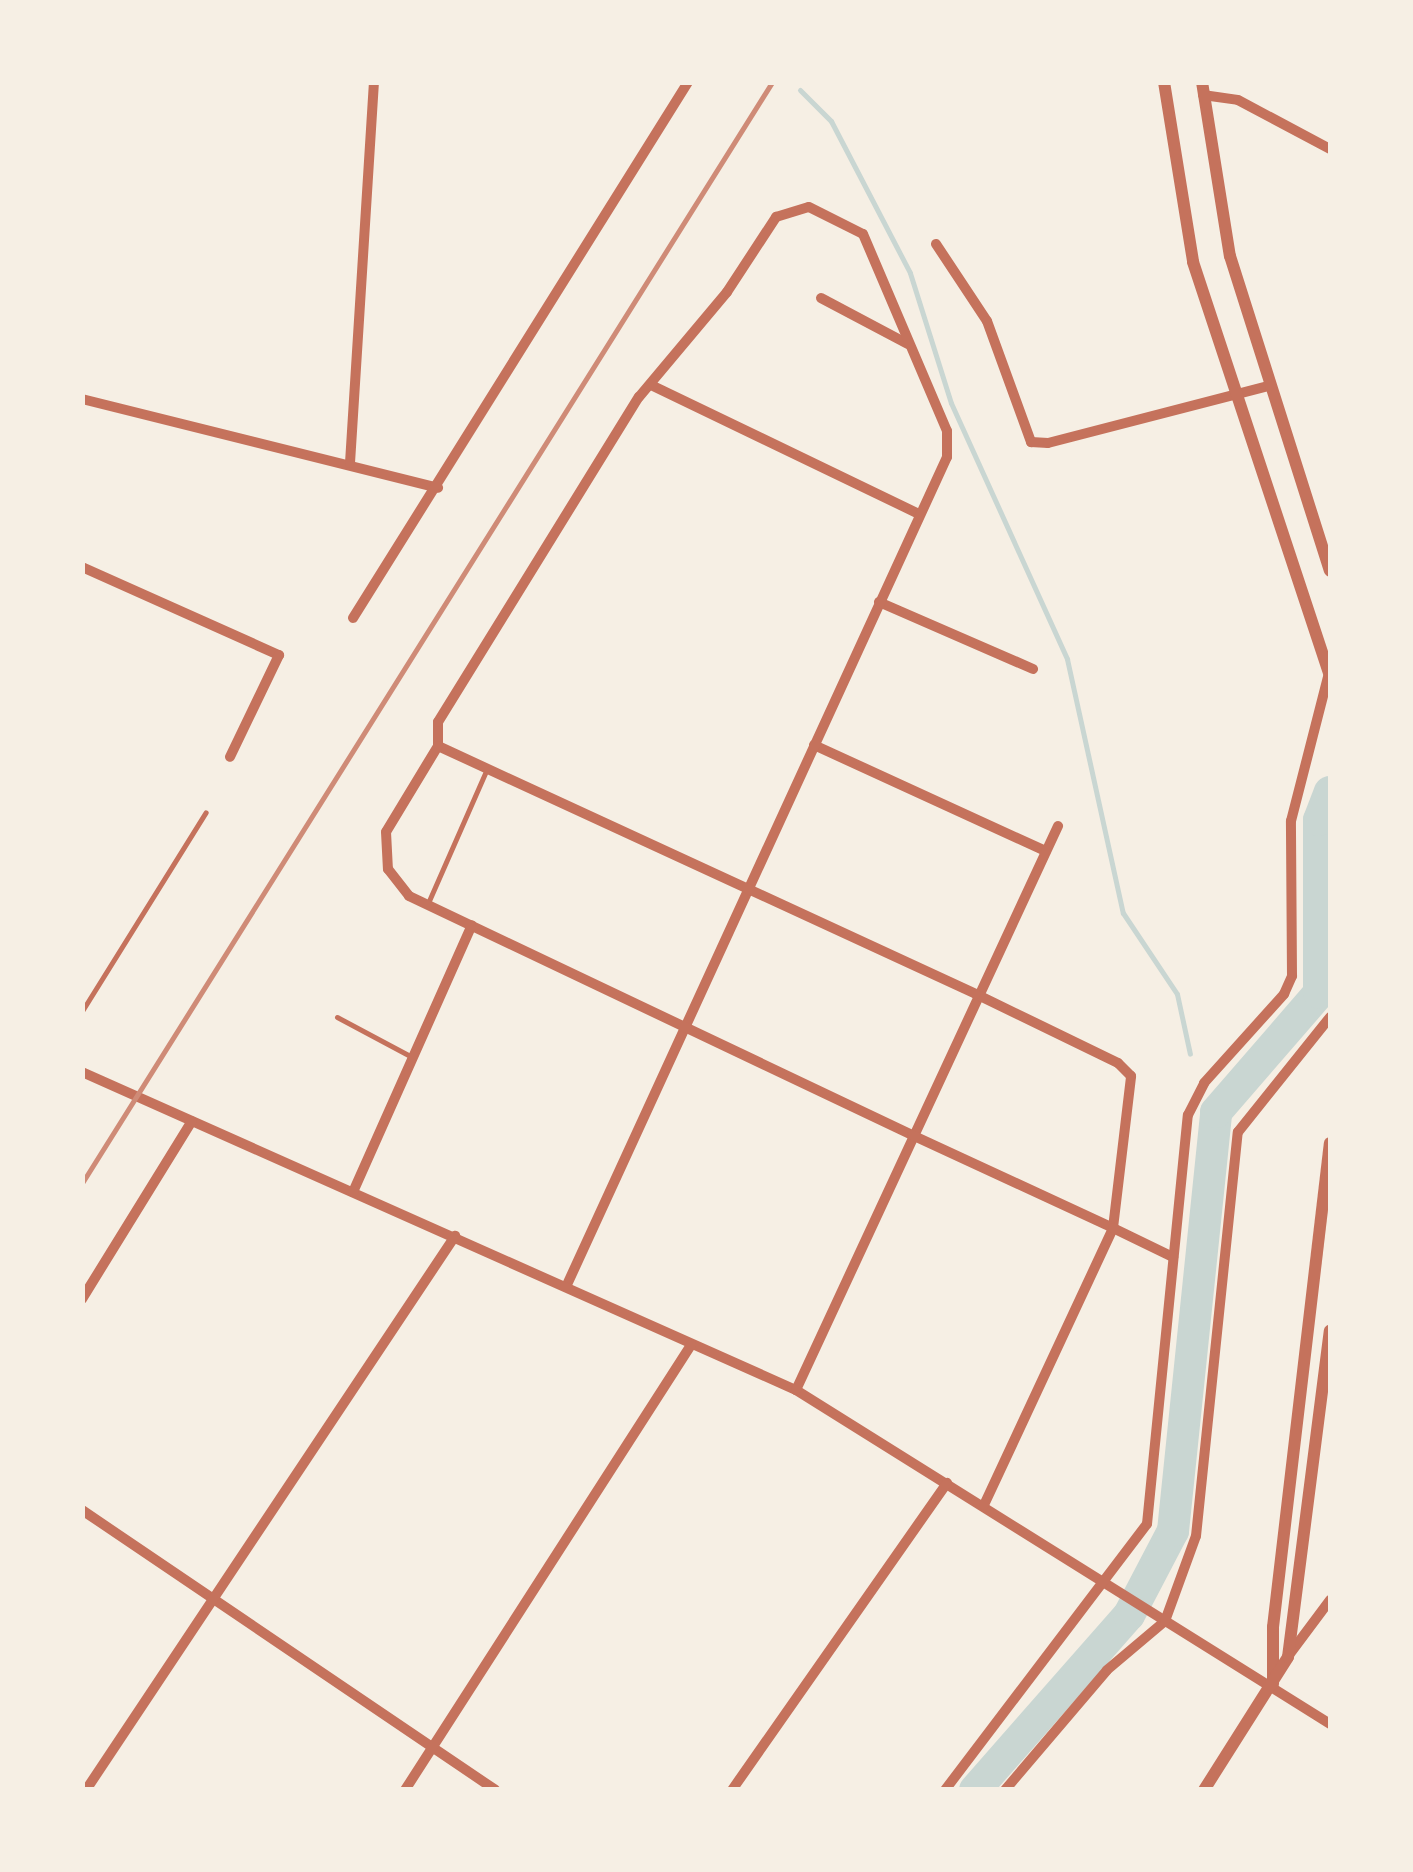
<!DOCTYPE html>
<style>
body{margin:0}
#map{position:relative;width:1413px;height:1872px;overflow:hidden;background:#f6efe4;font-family:"IBM Plex Sans",sans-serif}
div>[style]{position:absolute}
.stream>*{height:5px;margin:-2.5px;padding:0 2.5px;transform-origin:2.5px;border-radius:2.5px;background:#c9d6d2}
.river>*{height:32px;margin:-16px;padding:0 16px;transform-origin:16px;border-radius:16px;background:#c9d6d2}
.service>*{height:5px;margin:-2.5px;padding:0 2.5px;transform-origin:2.5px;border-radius:2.5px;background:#c5725c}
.minor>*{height:10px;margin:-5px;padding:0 5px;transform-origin:5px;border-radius:5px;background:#c5725c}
.tertiary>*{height:12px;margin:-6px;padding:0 6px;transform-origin:6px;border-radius:6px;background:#c5725c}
.rail>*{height:5px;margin:-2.5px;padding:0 2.5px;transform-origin:2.5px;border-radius:2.5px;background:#cf8b77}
span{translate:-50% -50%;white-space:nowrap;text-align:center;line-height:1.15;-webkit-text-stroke:8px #f6efe4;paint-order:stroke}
.frame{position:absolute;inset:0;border:85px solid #f6efe4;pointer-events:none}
</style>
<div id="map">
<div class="stream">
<div style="left:800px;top:90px;width:44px;rotate:45deg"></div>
<div style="left:831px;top:121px;width:171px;rotate:62.5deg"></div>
<div style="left:910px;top:273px;width:136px;rotate:72.5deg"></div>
<div style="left:951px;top:403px;width:281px;rotate:65.6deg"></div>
<div style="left:1067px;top:659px;width:260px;rotate:77.6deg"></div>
<div style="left:1123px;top:913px;width:97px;rotate:56.3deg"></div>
<div style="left:1177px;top:994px;width:61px;rotate:77.8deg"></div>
</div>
<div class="river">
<div style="left:975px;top:1790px;width:233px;rotate:-48.7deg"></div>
<div style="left:1129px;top:1615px;width:95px;rotate:-62.4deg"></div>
<div style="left:1173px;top:1531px;width:421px;rotate:-84.1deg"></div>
<div style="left:1216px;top:1112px;width:157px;rotate:-49.1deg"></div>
<div style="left:1319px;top:993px;width:173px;rotate:-90deg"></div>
<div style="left:1319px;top:820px;width:30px;rotate:-69deg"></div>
</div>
<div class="service">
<div style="left:428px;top:903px;width:144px;rotate:-66.3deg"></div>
<div style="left:82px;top:1011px;width:234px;rotate:-58.1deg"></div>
<div style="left:337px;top:1017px;width:85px;rotate:28.1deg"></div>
</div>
<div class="minor">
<div style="left:1203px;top:95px;width:35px;rotate:8deg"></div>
<div style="left:1238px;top:100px;width:104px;rotate:28deg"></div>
<div style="left:936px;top:244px;width:92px;rotate:56.5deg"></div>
<div style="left:987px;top:321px;width:129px;rotate:70deg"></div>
<div style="left:1031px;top:442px;width:17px;rotate:3deg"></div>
<div style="left:1048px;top:443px;width:228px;rotate:-14.5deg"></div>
<div style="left:821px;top:298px;width:98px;rotate:27.9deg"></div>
<div style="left:651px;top:385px;width:295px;rotate:25.7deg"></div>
<div style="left:82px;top:399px;width:367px;rotate:14deg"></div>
<div style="left:350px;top:463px;width:382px;rotate:-86.4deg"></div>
<div style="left:82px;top:567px;width:216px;rotate:24.1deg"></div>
<div style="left:279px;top:655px;width:113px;rotate:115.7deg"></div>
<div style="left:879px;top:602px;width:168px;rotate:23.5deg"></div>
<div style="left:353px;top:618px;width:632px;rotate:-57.99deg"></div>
<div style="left:814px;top:745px;width:255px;rotate:24.6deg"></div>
<div style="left:438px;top:746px;width:24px;rotate:-90deg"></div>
<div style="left:438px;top:722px;width:382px;rotate:-58.3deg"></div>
<div style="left:639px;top:397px;width:137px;rotate:-50deg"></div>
<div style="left:727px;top:292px;width:90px;rotate:-56.8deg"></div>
<div style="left:776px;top:217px;width:34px;rotate:-17deg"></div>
<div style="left:809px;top:207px;width:60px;rotate:26.6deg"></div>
<div style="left:863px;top:234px;width:214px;rotate:66.9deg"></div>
<div style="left:947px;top:431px;width:26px;rotate:90deg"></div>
<div style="left:947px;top:457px;width:913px;rotate:114.66deg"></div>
<div style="left:82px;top:1072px;width:782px;rotate:24.01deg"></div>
<div style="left:796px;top:1390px;width:630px;rotate:32.02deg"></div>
<div style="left:353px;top:1192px;width:292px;rotate:-66deg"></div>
<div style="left:82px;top:1299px;width:209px;rotate:-58.3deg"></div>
<div style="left:796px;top:1390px;width:622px;rotate:-65.08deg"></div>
<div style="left:984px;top:1505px;width:306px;rotate:-65deg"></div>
<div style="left:1113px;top:1228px;width:153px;rotate:-83.2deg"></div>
<div style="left:1131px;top:1076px;width:18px;rotate:-135deg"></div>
<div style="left:1118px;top:1063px;width:158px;rotate:-154.1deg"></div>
<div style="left:976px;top:994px;width:592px;rotate:-155.25deg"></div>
<div style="left:438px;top:746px;width:100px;rotate:121.2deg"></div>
<div style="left:386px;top:832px;width:37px;rotate:87deg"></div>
<div style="left:388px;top:869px;width:34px;rotate:52deg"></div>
<div style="left:409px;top:896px;width:557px;rotate:25.41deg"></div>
<div style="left:912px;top:1135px;width:221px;rotate:24.8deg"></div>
<div style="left:1113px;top:1228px;width:67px;rotate:25.8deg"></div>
<div style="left:82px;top:1510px;width:499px;rotate:34.1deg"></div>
<div style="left:1289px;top:1655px;width:69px;rotate:-53.3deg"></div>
<div style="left:86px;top:1790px;width:666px;rotate:-56.33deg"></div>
<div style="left:405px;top:1790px;width:529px;rotate:-57.27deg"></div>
<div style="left:732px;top:1790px;width:375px;rotate:-55deg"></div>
<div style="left:945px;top:1790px;width:334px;rotate:-52.8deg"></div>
<div style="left:1147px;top:1524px;width:411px;rotate:-84.3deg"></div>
<div style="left:1188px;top:1115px;width:36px;rotate:-63deg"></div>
<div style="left:1204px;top:1083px;width:120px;rotate:-48deg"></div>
<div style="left:1284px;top:994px;width:20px;rotate:-66deg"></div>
<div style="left:1292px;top:976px;width:155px;rotate:-90.4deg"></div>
<div style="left:1291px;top:821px;width:153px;rotate:-75.6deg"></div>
<div style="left:1005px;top:1790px;width:157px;rotate:-49.6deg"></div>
<div style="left:1107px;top:1670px;width:76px;rotate:-40.2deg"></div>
<div style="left:1165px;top:1621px;width:90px;rotate:-70deg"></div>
<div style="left:1196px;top:1536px;width:406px;rotate:-84.1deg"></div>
<div style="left:1238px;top:1132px;width:147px;rotate:-51.3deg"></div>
</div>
<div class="tertiary">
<div style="left:1164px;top:82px;width:182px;rotate:80.8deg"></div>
<div style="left:1193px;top:262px;width:436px;rotate:71.7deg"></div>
<div style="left:1202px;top:82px;width:176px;rotate:80.9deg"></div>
<div style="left:1230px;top:256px;width:330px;rotate:72.4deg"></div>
<div style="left:1273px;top:1684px;width:57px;rotate:-90deg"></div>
<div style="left:1273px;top:1627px;width:487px;rotate:-83.3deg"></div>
<div style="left:1204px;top:1790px;width:157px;rotate:-57.7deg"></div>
<div style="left:1288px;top:1657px;width:329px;rotate:-82.7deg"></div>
</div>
<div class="rail">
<div style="left:82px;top:1183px;width:1299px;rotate:-57.92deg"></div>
</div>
<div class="frame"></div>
</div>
